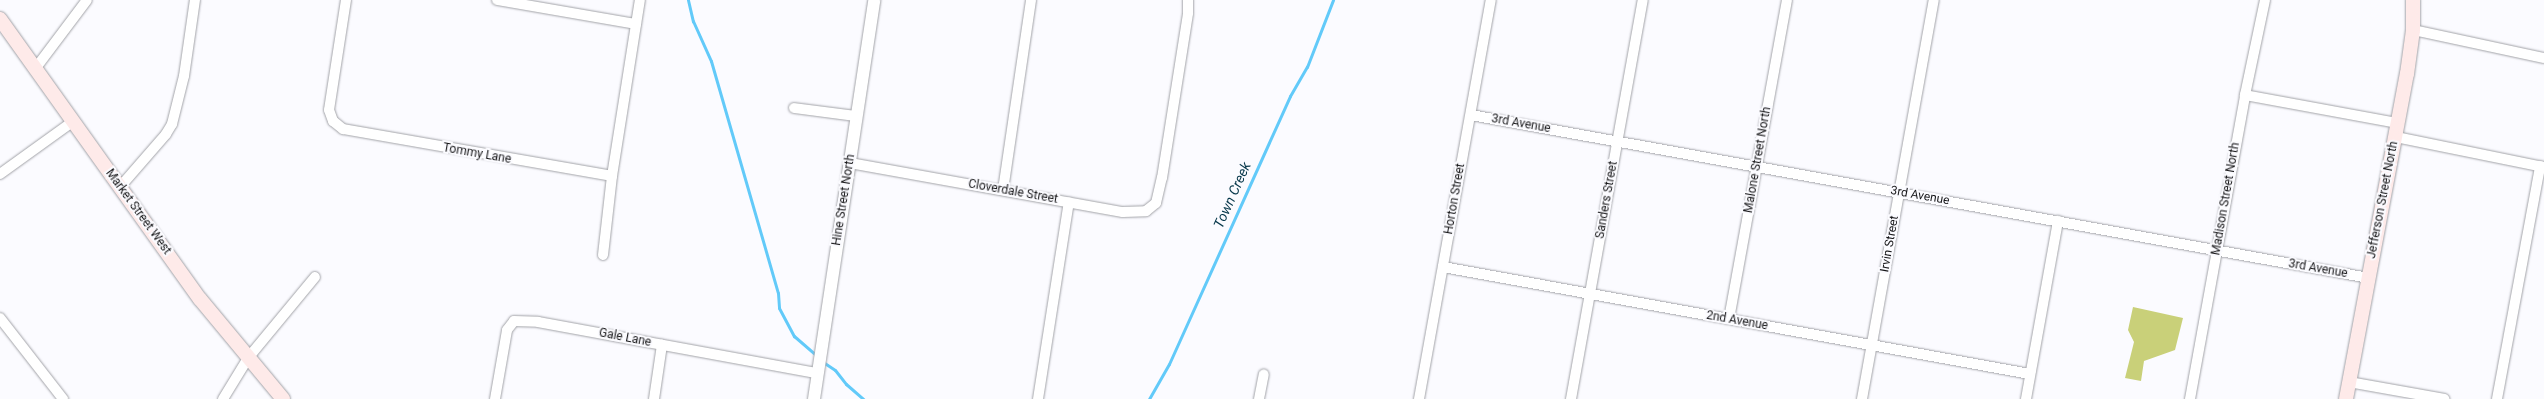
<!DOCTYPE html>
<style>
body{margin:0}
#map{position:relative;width:2544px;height:399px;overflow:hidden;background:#fbfbff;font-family:Roboto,sans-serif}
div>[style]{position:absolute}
.green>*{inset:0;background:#c9d079}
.stream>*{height:3px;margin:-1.5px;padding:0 1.5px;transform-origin:1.5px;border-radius:1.5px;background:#62caf9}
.roads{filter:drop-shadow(0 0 1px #a2a3a8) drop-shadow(0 0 1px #a2a3a8)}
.minor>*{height:10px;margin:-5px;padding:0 5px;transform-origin:5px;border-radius:5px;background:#fff}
.tertiary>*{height:12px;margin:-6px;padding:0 6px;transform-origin:6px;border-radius:6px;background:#fff}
.secondary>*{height:14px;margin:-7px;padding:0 7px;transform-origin:7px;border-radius:7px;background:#feeae9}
span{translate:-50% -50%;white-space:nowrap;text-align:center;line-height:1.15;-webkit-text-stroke:4px #fbfbff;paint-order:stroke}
.street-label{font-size:12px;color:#171719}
.water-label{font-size:14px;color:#053649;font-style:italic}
</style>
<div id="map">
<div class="green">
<div style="clip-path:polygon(2133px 307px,2183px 318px,2175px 350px,2144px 361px,2141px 381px,2125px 378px,2134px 342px,2128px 330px)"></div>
</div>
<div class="stream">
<div style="left:688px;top:0;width:22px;rotate:77deg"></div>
<div style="left:693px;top:21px;width:44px;rotate:65.8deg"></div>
<div style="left:711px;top:61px;width:241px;rotate:73.9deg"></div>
<div style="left:778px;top:293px;width:15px;rotate:86deg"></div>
<div style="left:779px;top:308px;width:32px;rotate:62deg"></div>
<div style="left:794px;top:336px;width:30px;rotate:41deg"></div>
<div style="left:823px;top:362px;width:14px;rotate:34deg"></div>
<div style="left:835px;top:370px;width:18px;rotate:52deg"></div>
<div style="left:846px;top:384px;width:23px;rotate:41deg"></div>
<div style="left:1149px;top:399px;width:40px;rotate:-60.3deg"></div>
<div style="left:1169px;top:364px;width:294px;rotate:-65.7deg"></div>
<div style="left:1290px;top:96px;width:34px;rotate:-60deg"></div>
<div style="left:1307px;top:67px;width:72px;rotate:-68.8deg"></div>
</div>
<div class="roads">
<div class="minor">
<div style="left:346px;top:0;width:111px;rotate:98.8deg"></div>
<div style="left:329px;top:110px;width:12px;rotate:70deg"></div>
<div style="left:333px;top:121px;width:13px;rotate:39deg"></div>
<div style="left:343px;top:129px;width:273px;rotate:9.9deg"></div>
<div style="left:497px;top:0;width:141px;rotate:9.8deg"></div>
<div style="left:2413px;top:30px;width:134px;rotate:12.1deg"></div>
<div style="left:35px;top:69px;width:86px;rotate:-53deg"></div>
<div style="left:2245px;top:95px;width:156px;rotate:10.4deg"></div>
<div style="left:794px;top:108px;width:63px;rotate:7.4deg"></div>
<div style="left:1471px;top:115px;width:913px;rotate:10.29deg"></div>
<div style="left:2396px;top:137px;width:151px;rotate:11.5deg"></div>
<div style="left:850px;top:163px;width:277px;rotate:10.2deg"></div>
<div style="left:1123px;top:212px;width:23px;rotate:-2deg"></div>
<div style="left:1146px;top:211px;width:13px;rotate:-39deg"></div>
<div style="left:1156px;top:203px;width:26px;rotate:-77deg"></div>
<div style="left:1162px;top:178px;width:167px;rotate:-81deg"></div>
<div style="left:1188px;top:13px;width:13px;rotate:-90deg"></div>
<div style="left:0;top:174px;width:89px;rotate:-35.8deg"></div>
<div style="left:120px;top:187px;width:70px;rotate:-49deg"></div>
<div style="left:166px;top:134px;width:12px;rotate:-59deg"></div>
<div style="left:172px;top:124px;width:49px;rotate:-76deg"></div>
<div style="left:184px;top:76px;width:77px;rotate:-81.8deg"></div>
<div style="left:1003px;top:190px;width:192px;rotate:-81.6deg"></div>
<div style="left:603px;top:255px;width:80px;rotate:-83.5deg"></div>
<div style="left:612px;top:176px;width:178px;rotate:-81deg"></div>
<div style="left:1443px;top:267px;width:597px;rotate:10.33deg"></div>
<div style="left:0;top:318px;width:103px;rotate:52.1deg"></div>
<div style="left:1729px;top:319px;width:324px;rotate:-79.7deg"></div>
<div style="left:2349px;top:382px;width:97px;rotate:10.1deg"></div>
<div style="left:223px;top:399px;width:48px;rotate:-58.6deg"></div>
<div style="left:248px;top:358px;width:105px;rotate:-50.4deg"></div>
<div style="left:495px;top:399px;width:70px;rotate:-80.1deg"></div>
<div style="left:507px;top:330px;width:11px;rotate:-52deg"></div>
<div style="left:514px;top:321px;width:24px;rotate:2deg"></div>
<div style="left:538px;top:322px;width:284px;rotate:10.4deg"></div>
<div style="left:654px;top:399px;width:55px;rotate:-81.6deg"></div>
<div style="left:1038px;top:399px;width:199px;rotate:-81.1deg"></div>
<div style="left:1259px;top:399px;width:25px;rotate:-79deg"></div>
<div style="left:1419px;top:399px;width:405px;rotate:-79.8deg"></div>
<div style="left:1571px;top:399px;width:405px;rotate:-79.8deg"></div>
<div style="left:1862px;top:399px;width:405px;rotate:-79.8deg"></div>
<div style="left:2026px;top:399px;width:181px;rotate:-79.8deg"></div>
<div style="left:2190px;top:399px;width:309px;rotate:-79.7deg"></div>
<div style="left:2245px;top:95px;width:97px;rotate:-78.1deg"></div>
<div style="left:2497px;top:399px;width:237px;rotate:-79.5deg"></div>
</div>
<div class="tertiary">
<div style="left:814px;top:399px;width:403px;rotate:-81.4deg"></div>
</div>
<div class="secondary">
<div style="left:0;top:19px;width:344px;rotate:54.5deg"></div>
<div style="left:200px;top:299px;width:130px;rotate:50.3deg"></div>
<div style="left:2346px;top:399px;width:331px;rotate:-79.4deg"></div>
<div style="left:2407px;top:74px;width:44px;rotate:-82.2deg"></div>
<div style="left:2413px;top:30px;width:30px;rotate:-90deg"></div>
</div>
</div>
<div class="street-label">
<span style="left:1521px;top:124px;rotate:10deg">3rd Avenue</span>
<span style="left:477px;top:154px;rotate:10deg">Tommy Lane</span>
<span style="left:1758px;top:160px;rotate:-80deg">Malone Street North</span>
<span style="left:1013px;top:192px;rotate:10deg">Cloverdale Street</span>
<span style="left:1920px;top:196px;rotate:10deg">3rd Avenue</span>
<span style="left:1455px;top:199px;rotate:-80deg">Horton Street</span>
<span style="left:2226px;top:199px;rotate:-80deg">Madison Street North</span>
<span style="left:844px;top:200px;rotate:-81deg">Hine Street North</span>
<span style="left:1607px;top:200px;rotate:-80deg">Sanders Street</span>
<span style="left:2383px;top:200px;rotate:-79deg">Jefferson Street North</span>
<span style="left:138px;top:212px;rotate:54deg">Market Street West</span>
<span style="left:1890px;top:244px;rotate:-80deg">Irvin Street</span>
<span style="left:2318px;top:269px;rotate:10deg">3rd Avenue</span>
<span style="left:1737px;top:321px;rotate:10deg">2nd Avenue</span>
<span style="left:625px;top:338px;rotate:11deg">Gale Lane</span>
</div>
<div class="water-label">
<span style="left:1232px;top:195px;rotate:-66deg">Town Creek</span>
</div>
</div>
